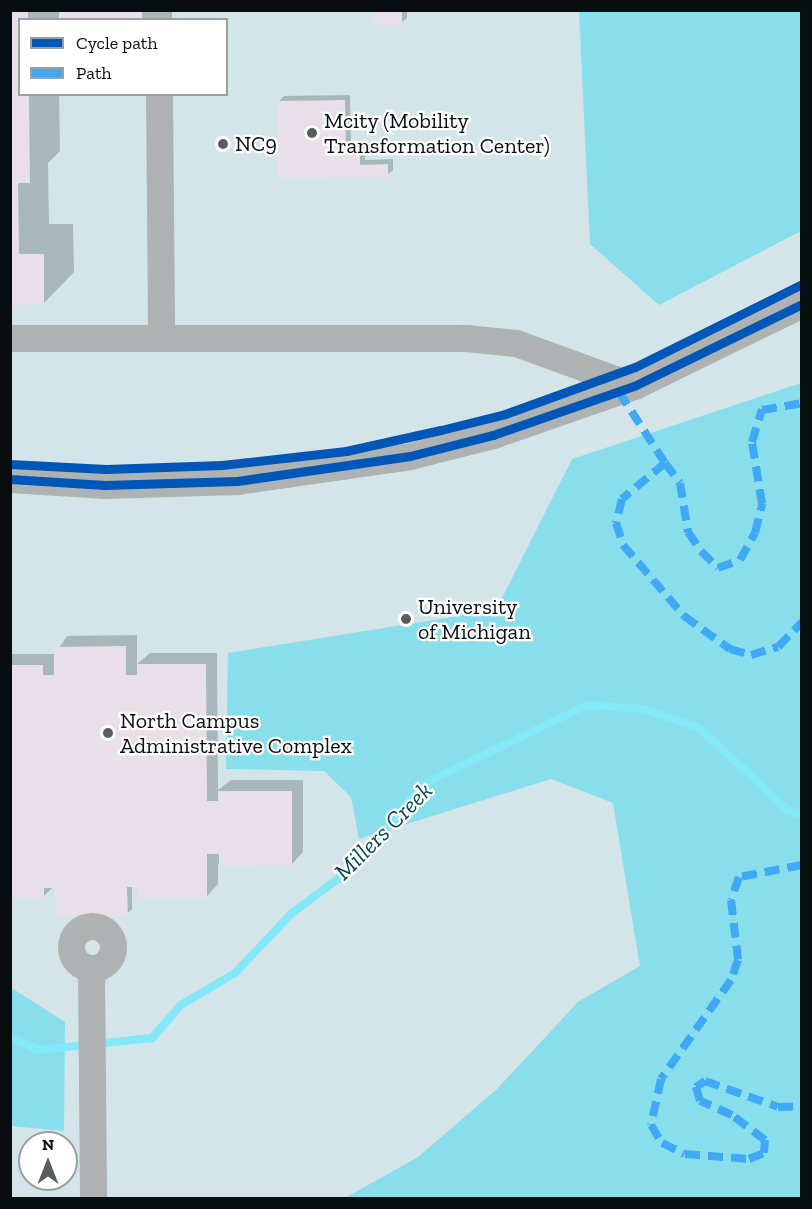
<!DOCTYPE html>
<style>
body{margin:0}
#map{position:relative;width:812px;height:1209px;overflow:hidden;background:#e9f2f4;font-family:"Zilla Slab",serif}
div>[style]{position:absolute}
.built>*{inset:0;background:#d3e5e9}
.forest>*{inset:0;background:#89deeb}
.shadow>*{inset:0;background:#0003}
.stream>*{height:8px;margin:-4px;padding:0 4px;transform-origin:4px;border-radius:4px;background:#83e8f8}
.building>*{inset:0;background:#e8dfe8}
.minor>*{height:27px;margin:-13.5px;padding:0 13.5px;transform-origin:13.5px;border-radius:13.5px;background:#aeb2b3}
.minor>.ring{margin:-13.5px;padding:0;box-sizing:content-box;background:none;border:27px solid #aeb2b3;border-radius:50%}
.quiet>*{height:8px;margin-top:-4px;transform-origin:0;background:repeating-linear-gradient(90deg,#3fa9f5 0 15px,transparent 0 23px)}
.cycleway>*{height:9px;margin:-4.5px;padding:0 4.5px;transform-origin:4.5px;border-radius:4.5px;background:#0057b8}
.dots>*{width:16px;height:16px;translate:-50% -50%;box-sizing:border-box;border:3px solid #fff;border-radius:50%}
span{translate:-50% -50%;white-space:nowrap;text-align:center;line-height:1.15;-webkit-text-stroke:4.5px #fff;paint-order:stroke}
.poi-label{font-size:22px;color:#080d0f}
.left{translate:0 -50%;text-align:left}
.water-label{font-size:24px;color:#064751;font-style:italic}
.frame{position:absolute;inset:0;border:12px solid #080d0f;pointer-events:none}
.legend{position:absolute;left:18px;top:18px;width:210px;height:78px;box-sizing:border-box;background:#fff;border:2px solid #9c9e9f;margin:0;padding:8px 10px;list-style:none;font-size:18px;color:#080d0f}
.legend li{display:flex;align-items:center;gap:12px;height:30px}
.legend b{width:30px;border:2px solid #9c9e9f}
.north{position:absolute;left:18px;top:1131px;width:60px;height:60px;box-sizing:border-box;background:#fff;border:2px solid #9c9e9f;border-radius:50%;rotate:0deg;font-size:16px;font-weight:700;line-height:24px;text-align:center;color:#080d0f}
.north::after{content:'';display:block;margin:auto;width:21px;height:27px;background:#575d5f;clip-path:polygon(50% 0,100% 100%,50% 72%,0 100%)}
</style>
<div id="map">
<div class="built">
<div style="clip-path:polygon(evenodd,11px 11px,801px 11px,801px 1198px,11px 1198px,11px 11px,20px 20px,226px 20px,226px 94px,20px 94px,20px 20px,11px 11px,30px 1143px,66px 1143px,66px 1179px,30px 1179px,30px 1143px)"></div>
</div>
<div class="forest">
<div style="clip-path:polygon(579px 11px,801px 11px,801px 231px,659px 305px,590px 244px)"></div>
<div style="clip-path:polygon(801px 383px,801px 1198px,345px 1198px,418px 1157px,497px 1089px,578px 1002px,640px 966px,613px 803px,551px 779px,359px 839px,351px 797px,324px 771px,226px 769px,228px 653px,496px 610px,572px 459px)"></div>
<div style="clip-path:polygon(10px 987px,65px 1022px,64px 1131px,11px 1126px)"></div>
</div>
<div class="shadow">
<div style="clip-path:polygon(10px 10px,159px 10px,152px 20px,20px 20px,20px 94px,59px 94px,60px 151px,48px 163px,49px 224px,73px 224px,74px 272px,44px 303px,10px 279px)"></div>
<div style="clip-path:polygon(374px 10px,407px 10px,407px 18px,401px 23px)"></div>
<div style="clip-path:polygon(350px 95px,351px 147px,365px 147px,365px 160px,393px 159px,393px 170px,387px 175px,280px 176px,279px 101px,284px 96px)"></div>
<div style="clip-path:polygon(137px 635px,137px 664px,150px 653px,217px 653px,218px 790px,231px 780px,303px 780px,303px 852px,292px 864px,218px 864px,218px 884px,207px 896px,132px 886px,132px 909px,127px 914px,54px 886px,44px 896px,10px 897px,10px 654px,55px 654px,67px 636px)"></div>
</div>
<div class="stream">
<div style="left:10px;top:1036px;width:31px;rotate:27deg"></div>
<div style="left:38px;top:1050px;width:115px;rotate:-6deg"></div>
<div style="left:152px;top:1038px;width:44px;rotate:-48.7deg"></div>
<div style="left:181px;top:1005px;width:63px;rotate:-30.7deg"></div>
<div style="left:235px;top:973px;width:81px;rotate:-46.5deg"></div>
<div style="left:291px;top:914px;width:85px;rotate:-36.9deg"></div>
<div style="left:359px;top:863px;width:100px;rotate:-51.1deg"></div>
<div style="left:422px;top:785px;width:183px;rotate:-25.9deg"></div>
<div style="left:587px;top:705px;width:57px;rotate:4deg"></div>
<div style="left:644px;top:709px;width:58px;rotate:19.1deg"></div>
<div style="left:699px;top:728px;width:121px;rotate:42.7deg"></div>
<div style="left:788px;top:810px;width:15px;rotate:20deg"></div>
</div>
<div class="building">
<div style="clip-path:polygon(10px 10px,28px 10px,28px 20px,20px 20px,20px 94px,29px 94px,30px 183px,18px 183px,19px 254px,44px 254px,44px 304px,10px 305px)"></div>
<div style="clip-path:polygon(59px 10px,142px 10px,142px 20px,59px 20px)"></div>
<div style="clip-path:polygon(372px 10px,402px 10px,402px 25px,373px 25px)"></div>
<div style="clip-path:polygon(345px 100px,346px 152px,360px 152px,360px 165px,388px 164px,388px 177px,278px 178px,278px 101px)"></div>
<div style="clip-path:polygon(126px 646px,126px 675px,137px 675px,137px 664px,206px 664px,207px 801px,218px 801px,218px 791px,292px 791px,292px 865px,219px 866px,219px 854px,207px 854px,207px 898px,138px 898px,138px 887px,127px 887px,128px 916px,55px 916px,55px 888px,44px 888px,44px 898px,10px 898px,10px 665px,43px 665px,43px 675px,54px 675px,54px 647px)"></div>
</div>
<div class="minor">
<div style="left:158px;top:10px;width:10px;rotate:90deg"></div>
<div style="left:159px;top:94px;width:243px;rotate:89.5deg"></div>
<div style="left:10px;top:338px;width:456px"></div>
<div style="left:466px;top:338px;width:50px;rotate:5.7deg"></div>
<div style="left:516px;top:343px;width:126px;rotate:20deg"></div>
<div style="left:10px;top:479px;width:95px;rotate:3.6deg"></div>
<div style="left:105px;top:485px;width:132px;rotate:-1.7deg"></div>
<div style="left:237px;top:481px;width:175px;rotate:-8.2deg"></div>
<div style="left:410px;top:456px;width:86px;rotate:-14.2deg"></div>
<div style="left:493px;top:435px;width:149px;rotate:-19.2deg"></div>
<div style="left:634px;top:386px;width:187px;rotate:-26deg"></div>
<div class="ring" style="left:71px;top:926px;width:15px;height:15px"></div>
<div style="left:91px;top:968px;width:230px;rotate:89.5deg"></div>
</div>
<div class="quiet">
<div style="left:619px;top:392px;width:85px;rotate:57.1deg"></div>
<div style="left:665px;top:463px;width:56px;rotate:140.1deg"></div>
<div style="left:622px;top:499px;width:25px;rotate:104deg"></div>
<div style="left:616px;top:523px;width:23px;rotate:72deg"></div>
<div style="left:623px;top:545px;width:94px;rotate:49.3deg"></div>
<div style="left:684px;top:616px;width:57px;rotate:35.7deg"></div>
<div style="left:730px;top:649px;width:22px;rotate:16deg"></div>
<div style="left:751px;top:655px;width:28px;rotate:-17deg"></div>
<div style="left:778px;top:647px;width:35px;rotate:-46deg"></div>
<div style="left:665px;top:463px;width:25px;rotate:53deg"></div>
<div style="left:680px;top:483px;width:50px;rotate:80.7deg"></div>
<div style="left:688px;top:532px;width:23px;rotate:56deg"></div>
<div style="left:701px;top:551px;width:24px;rotate:45deg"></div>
<div style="left:718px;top:568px;width:23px;rotate:-20deg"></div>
<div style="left:740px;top:560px;width:31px;rotate:-61deg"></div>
<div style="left:755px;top:533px;width:30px;rotate:-76deg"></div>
<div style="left:762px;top:504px;width:63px;rotate:-99.2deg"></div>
<div style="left:752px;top:442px;width:34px;rotate:-73deg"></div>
<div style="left:762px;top:410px;width:41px;rotate:-9.9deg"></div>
<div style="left:802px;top:865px;width:64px;rotate:169.2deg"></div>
<div style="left:739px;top:877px;width:24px;rotate:109deg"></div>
<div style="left:731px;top:900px;width:60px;rotate:83.3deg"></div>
<div style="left:738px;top:960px;width:21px;rotate:109deg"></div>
<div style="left:731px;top:980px;width:121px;rotate:125.3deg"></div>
<div style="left:661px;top:1079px;width:47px;rotate:102.3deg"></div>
<div style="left:651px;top:1125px;width:21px;rotate:59deg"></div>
<div style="left:662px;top:1143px;width:25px;rotate:26deg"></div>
<div style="left:685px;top:1154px;width:64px;rotate:4.5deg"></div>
<div style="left:749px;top:1159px;width:16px;rotate:-22deg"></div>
<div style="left:764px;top:1153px;width:13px;rotate:-86deg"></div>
<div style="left:765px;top:1140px;width:41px;rotate:-142.9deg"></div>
<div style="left:732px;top:1115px;width:35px;rotate:-156deg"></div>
<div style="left:700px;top:1101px;width:15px;rotate:-106deg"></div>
<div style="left:696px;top:1087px;width:11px;rotate:-34deg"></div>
<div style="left:705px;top:1081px;width:77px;rotate:19.6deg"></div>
<div style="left:778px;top:1107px;width:24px;rotate:-2deg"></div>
</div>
<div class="cycleway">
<div style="left:10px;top:464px;width:96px;rotate:3deg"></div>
<div style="left:106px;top:469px;width:116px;rotate:-2deg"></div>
<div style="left:222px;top:465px;width:125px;rotate:-6.4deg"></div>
<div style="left:346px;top:451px;width:97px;rotate:-12.5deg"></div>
<div style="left:441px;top:430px;width:66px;rotate:-14deg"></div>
<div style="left:505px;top:414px;width:138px;rotate:-19.9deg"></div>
<div style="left:635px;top:367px;width:186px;rotate:-26.4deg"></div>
<div style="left:10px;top:479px;width:95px;rotate:3.6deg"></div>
<div style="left:105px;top:485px;width:132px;rotate:-1.7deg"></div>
<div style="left:237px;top:481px;width:175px;rotate:-8.2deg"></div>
<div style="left:410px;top:456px;width:86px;rotate:-14.2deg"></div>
<div style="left:493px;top:435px;width:149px;rotate:-19.2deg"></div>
<div style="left:634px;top:386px;width:187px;rotate:-26deg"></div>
</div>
<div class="dots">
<div style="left:312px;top:133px;background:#575d5f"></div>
<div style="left:223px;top:144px;background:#575d5f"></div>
<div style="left:406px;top:619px;background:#575d5f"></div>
<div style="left:108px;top:733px;background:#575d5f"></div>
</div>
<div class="poi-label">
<span class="left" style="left:324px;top:133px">Mcity (Mobility<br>Transformation Center)</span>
<span class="left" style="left:235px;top:144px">NC9</span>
<span class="left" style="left:418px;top:619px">University<br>of Michigan</span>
<span class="left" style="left:120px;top:733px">North Campus<br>Administrative Complex</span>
</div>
<div class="water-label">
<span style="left:383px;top:831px;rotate:-45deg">Millers Creek</span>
</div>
<div class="frame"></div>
<ul class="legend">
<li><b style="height:8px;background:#0057b8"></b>Cycle path</li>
<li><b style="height:8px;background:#3fa9f5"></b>Path</li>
</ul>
<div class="north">N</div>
</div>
